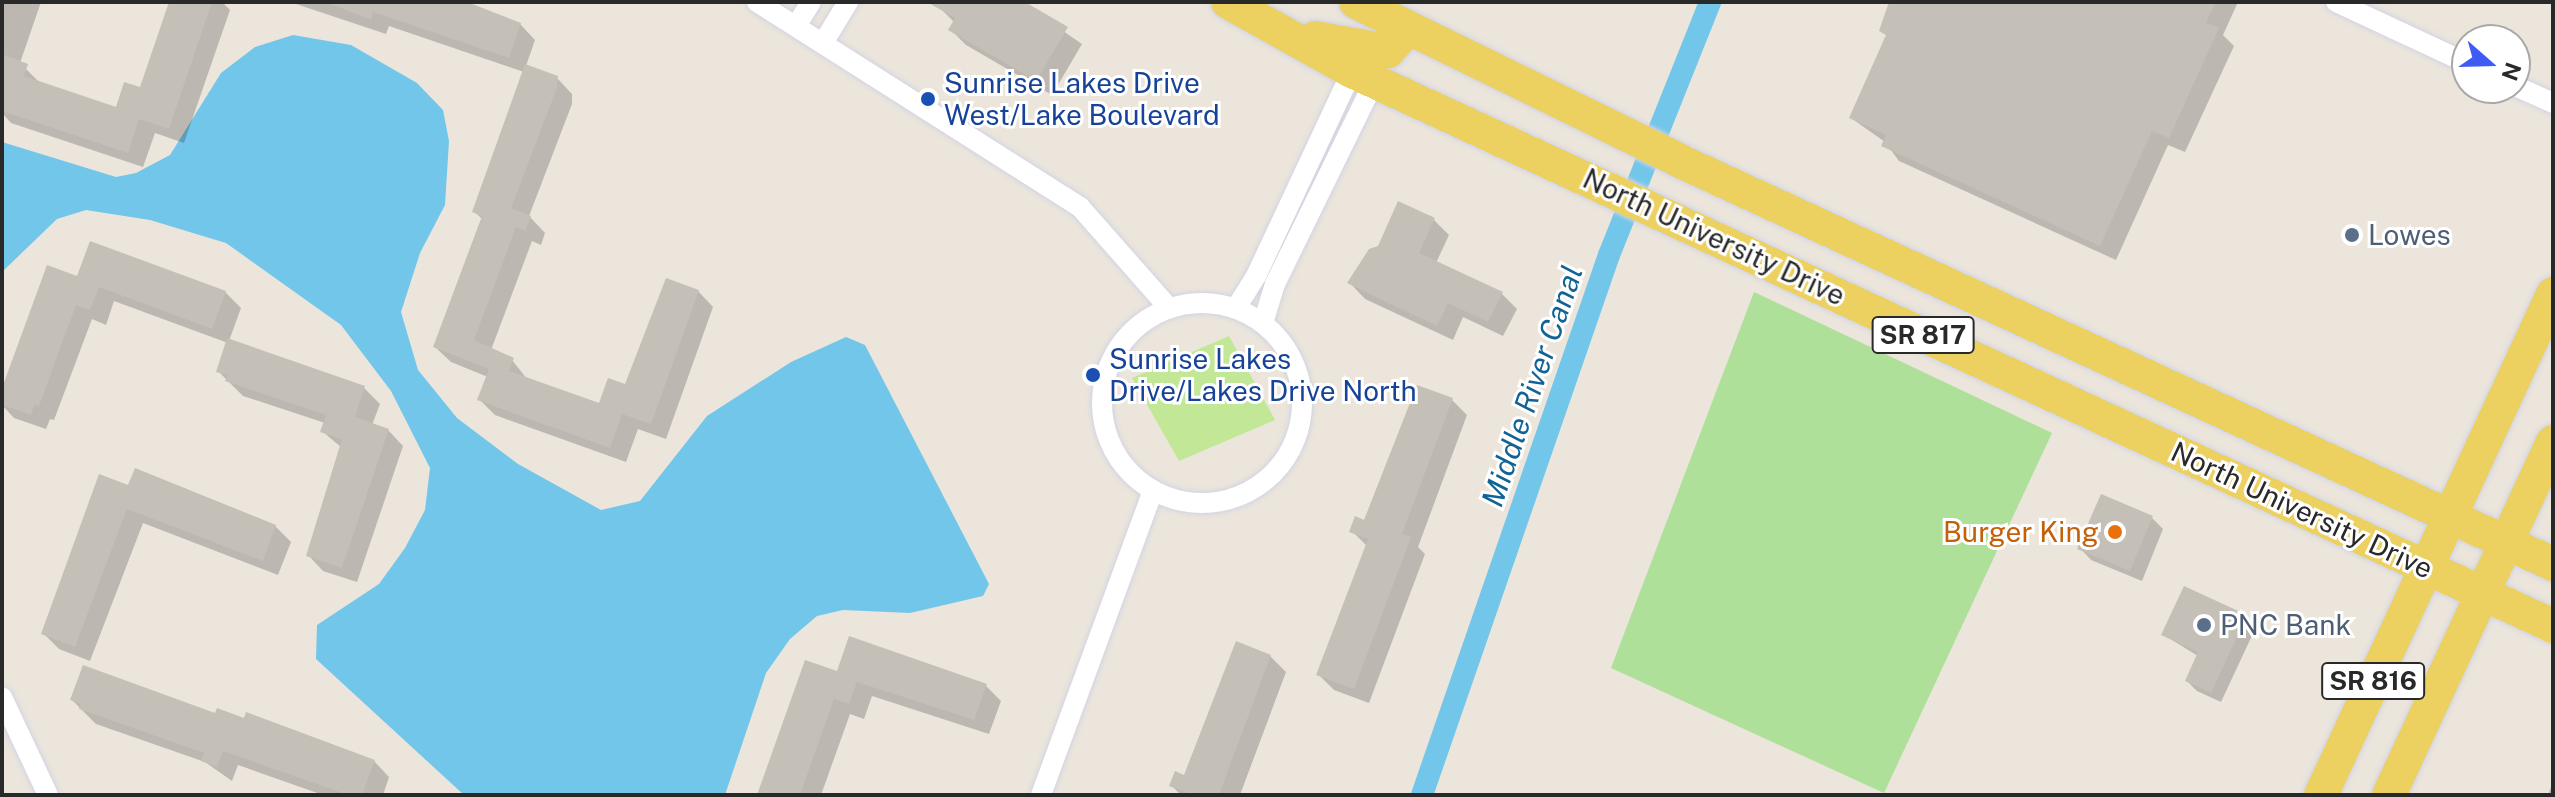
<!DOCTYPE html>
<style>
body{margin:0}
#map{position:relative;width:2555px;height:797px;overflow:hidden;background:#ebe5dc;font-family:"Public Sans",sans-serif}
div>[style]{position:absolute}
.green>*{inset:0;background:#afe09a}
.pitch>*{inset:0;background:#c2e796}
.water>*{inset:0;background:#72c6ea}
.shadow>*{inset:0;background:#0003}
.canal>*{height:22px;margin:-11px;padding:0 11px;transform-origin:11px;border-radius:11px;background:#72c6ea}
.building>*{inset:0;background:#c4bfb7}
.roads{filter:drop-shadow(0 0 2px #d1d4e2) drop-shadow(0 0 2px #d1d4e2)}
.street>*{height:20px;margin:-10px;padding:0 10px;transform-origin:10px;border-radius:10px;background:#fff}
.street>.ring{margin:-10px;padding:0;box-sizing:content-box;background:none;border:20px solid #fff;border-radius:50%}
.primary>*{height:34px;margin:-17px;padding:0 17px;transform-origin:17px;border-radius:17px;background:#ecd060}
.dots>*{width:22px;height:22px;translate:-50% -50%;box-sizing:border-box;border:4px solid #fff;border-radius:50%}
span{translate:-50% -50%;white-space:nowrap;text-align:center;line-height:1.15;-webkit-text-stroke:6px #fff;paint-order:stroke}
.shield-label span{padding:2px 6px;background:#fff;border:2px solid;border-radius:6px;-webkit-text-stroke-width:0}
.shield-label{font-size:26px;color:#292929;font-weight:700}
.transit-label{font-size:28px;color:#164399}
.left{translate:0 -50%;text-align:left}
.service-label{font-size:28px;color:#4e5e75}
.street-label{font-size:28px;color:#292929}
.food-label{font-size:28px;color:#c56008}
.right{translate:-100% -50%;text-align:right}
.water-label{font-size:30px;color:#116395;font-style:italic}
.frame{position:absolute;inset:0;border:4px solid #292929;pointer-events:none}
.north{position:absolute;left:2451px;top:24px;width:80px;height:80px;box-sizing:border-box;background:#fff;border:2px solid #a9a9a9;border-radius:50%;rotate:110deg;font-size:22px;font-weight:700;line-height:32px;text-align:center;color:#292929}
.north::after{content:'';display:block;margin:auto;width:28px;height:36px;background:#405bf4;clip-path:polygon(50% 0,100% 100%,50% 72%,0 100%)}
</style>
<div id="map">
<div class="green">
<div style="clip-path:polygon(1754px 292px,2052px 433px,1884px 793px,1611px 668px)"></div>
</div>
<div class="pitch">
<div style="clip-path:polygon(1229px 336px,1275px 420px,1179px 461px,1132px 378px)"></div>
</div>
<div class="water">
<div style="clip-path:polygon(293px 35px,351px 45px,417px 83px,443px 110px,449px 141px,445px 205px,420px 253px,401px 312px,418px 370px,457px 418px,518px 464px,601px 510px,640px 501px,707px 416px,791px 362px,846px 337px,865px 345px,989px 584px,983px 596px,910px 613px,843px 610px,817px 616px,790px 639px,766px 673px,725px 795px,464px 795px,316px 659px,317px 625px,379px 584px,405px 548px,425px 510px,430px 468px,391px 391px,341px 325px,226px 243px,150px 220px,86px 210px,57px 219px,2px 272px,2px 142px,116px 177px,136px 173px,170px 155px,221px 73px,255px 47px)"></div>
</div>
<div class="shadow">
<div style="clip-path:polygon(2px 2px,41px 2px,20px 63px,41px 84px,117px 110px,141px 90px,171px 2px,222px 2px,230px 10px,184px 143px,155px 133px,143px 167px,11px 123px,2px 113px)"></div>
<div style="clip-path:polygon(290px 2px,457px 2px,520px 24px,535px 40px,526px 66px,557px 78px,572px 94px,572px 104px,529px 216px,545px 233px,541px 245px,532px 241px,491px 350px,512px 360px,527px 379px,600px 405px,626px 387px,698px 291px,713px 307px,666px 439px,638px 429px,626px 462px,495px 415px,480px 400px,488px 377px,451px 362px,435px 347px,483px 220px,475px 212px,524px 72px,389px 26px,386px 34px)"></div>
<div style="clip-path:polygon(942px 2px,1021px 2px,1082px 44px,1052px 95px,966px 45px,951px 30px,955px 23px,939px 7px)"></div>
<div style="clip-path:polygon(1892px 2px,2238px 2px,2223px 35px,2234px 46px,2185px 152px,2168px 145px,2116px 260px,1899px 161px,1885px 142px,1851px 118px,1888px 37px,1881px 30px)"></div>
<div style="clip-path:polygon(1434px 220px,1449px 235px,1436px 263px,1501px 293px,1517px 309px,1503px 336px,1463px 317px,1453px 340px,1365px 299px,1350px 283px)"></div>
<div style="clip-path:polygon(78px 279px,225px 292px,241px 308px,229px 341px,364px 388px,380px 404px,372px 425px,388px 430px,403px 446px,357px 582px,323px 571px,308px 555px,342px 448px,322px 431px,325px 423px,243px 396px,218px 371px,228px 343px,114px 301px,106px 325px,92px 319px,54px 420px,50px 419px,46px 429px,14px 418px,2px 405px,2px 394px)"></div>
<div style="clip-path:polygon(1452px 400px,1467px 415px,1418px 547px,1425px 554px,1369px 703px,1334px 690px,1318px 674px,1367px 546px,1352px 531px,1365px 522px)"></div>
<div style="clip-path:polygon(129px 487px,275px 526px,291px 542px,278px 575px,143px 523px,90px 661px,59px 649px,43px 633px)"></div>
<div style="clip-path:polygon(2152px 518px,2163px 529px,2142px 581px,2091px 560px,2080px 548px)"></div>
<div style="clip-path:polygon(2246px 617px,2256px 627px,2221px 702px,2197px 691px,2187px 681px,2198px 656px,2164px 635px)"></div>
<div style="clip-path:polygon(1270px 656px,1286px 672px,1240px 795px,1181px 795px,1172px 786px,1185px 777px)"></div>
<div style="clip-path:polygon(838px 674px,986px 686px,1001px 701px,989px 734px,872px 696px,864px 719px,850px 714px,821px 795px,759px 795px)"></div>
<div style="clip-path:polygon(72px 700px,216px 715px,374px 761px,389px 777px,383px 795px,323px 795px,238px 765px,232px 781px,205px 762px,96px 724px)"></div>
<div style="clip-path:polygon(2553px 781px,2553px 795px,2548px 795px)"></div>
</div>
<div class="canal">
<div style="left:1422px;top:795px;width:571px;rotate:-70.9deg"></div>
<div style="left:1609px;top:255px;width:272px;rotate:-68.2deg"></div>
</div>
<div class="building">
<div style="clip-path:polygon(169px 2px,212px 2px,169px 129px,139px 119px,128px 153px,2px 111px,2px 54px,28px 64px,24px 76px,116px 107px,124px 82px,140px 87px)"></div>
<div style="clip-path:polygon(326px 2px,467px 2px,521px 23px,509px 58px,373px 12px,371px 20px)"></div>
<div style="clip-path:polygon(927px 2px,1025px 2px,1068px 27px,1036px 81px,948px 30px,955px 18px)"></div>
<div style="clip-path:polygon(1889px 2px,2216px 2px,2206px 23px,2219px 28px,2169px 138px,2152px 131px,2100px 246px,1881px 146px,1886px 135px,1849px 118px,1886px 35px,1879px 31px)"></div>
<div style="clip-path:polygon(525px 64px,558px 76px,557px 88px,511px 208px,531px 216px,525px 231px,516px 227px,474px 340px,514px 358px,509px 371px,599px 403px,608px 378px,625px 384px,666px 278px,699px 290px,651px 424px,622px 414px,610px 448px,477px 400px,489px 369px,433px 347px,482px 216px,472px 212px)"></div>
<div style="clip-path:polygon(1398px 201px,1435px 218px,1419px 253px,1503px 292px,1488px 322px,1448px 303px,1437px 326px,1347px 283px,1369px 249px,1378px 246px)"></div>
<div style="clip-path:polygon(90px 241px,226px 291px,212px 329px,99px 287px,90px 310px,76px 305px,39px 406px,34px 405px,31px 415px,2px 405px,2px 388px,47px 265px,77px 276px)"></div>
<div style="clip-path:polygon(227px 338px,365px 386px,355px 417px,389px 429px,342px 568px,306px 556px,342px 439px,320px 432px,326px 415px,225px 381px,227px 375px,216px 372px)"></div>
<div style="clip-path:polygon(1417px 385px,1453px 398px,1402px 534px,1411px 537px,1354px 689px,1316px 675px,1368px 539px,1349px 532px,1355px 516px,1364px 520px)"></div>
<div style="clip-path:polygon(135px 468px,276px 525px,263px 561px,127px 509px,75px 647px,41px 634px,99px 474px,128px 485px)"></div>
<div style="clip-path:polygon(2101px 494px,2153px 516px,2130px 571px,2077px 549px)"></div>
<div style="clip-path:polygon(2184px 586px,2247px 615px,2211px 693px,2185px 681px,2198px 652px,2161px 635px)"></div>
<div style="clip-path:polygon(849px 636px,987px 684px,974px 720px,857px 682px,849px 704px,834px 699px,800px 795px,757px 795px,805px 660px,837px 671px)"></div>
<div style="clip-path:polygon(1236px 641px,1271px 655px,1219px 795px,1193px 795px,1169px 786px,1175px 771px,1184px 775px)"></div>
<div style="clip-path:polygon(83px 665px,215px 713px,217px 708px,244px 718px,246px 712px,375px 760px,362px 795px,348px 795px,223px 751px,217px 767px,201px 761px,204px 753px,79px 709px,80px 704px,70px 700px)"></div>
</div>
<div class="roads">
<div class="street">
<div style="left:757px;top:2px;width:383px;rotate:32.4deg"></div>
<div style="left:1080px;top:207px;width:135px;rotate:48.6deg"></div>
<div style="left:2336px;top:2px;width:145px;rotate:25deg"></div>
<div style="left:796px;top:26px;width:28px;rotate:-58deg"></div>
<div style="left:823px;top:43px;width:48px;rotate:-58.6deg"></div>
<div style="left:2515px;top:86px;width:42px;rotate:24.1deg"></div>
<div class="ring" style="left:1102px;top:303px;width:180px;height:180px"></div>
<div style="left:1236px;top:308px;width:38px;rotate:-58deg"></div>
<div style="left:1256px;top:276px;width:226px;rotate:-64.9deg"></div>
<div style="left:1263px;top:323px;width:41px;rotate:-72.9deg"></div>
<div style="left:1275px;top:284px;width:225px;rotate:-63.9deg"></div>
<div style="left:2px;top:697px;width:108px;rotate:64.9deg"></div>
<div style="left:1041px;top:795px;width:324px;rotate:-69.8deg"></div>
</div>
<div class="primary">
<div style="left:1228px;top:2px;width:142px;rotate:29.1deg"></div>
<div style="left:1352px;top:71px;width:1323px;rotate:24.8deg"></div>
<div style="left:1356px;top:2px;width:361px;rotate:26.1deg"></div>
<div style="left:1680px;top:161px;width:962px;rotate:24.78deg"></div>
<div style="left:1315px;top:38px;width:74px;rotate:10.1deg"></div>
<div style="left:1388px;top:51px;width:29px;rotate:-49deg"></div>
<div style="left:2321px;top:795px;width:552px;rotate:-65.15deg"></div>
<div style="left:2389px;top:795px;width:389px;rotate:-65.1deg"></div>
</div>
</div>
<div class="dots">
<div style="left:928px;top:99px;background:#1a4fb4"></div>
<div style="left:2352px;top:235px;background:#5c6f8a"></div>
<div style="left:1093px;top:375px;background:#1a4fb4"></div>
<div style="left:2115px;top:532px;background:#e8710a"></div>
<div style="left:2204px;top:625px;background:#5c6f8a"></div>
</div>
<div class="shield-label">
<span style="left:1923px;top:335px">SR 817</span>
<span style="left:2373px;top:681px">SR 816</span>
</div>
<div class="transit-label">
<span class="left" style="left:944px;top:99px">Sunrise Lakes Drive<br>West/Lake Boulevard</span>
<span class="left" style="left:1109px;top:375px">Sunrise Lakes<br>Drive/Lakes Drive North</span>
</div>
<div class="service-label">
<span class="left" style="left:2368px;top:235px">Lowes</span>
<span class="left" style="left:2220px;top:625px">PNC Bank</span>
</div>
<div class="street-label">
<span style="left:1714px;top:237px;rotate:25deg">North University Drive</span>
<span style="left:2302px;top:510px;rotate:25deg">North University Drive</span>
</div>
<div class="food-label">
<span class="right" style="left:2099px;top:532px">Burger King</span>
</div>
<div class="water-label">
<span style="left:1532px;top:386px;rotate:-71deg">Middle River Canal</span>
</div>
<div class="frame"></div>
<div class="north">N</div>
</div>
